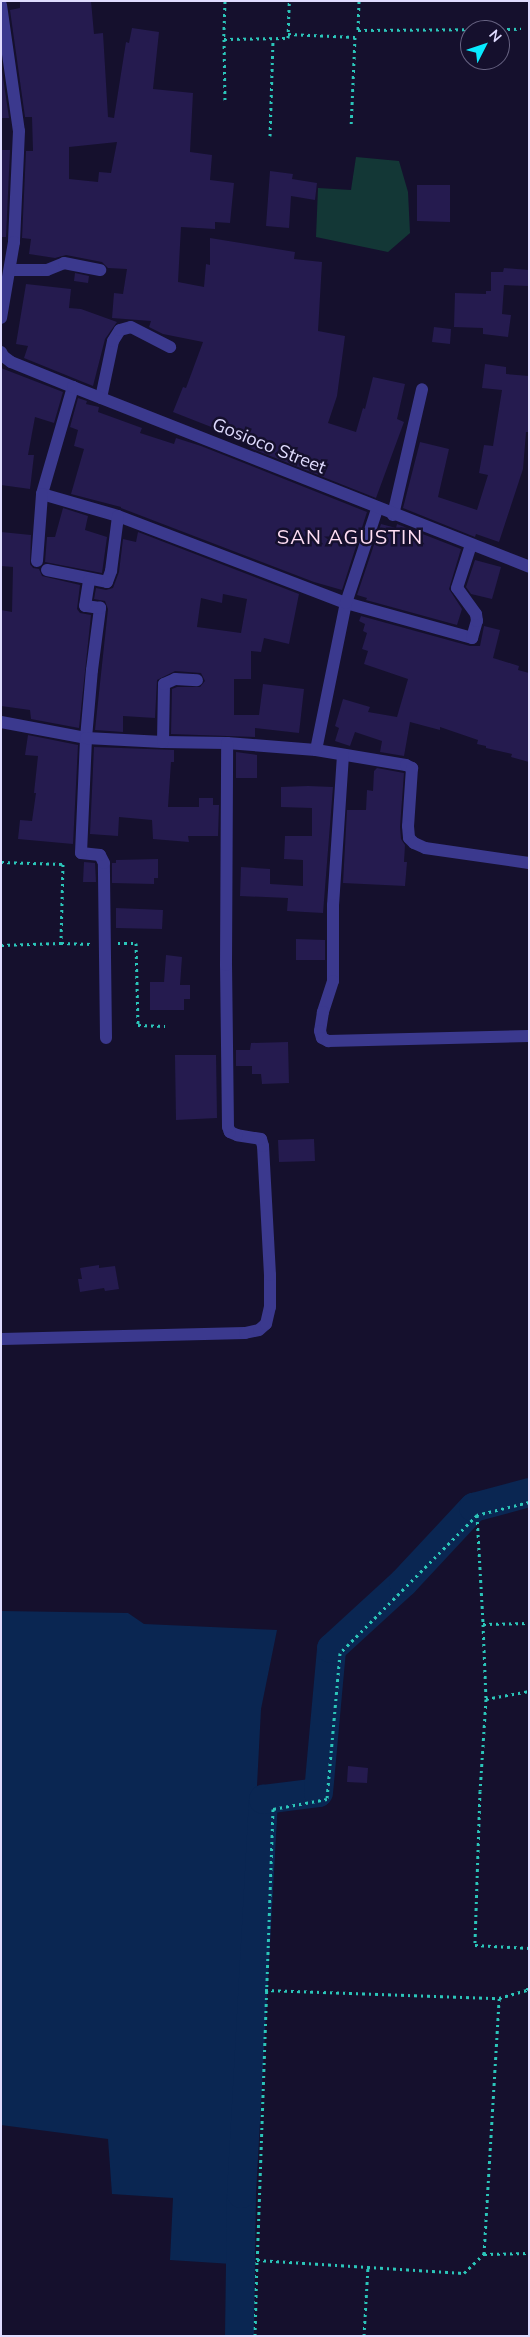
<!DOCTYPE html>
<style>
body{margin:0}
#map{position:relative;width:530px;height:2337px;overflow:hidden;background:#15102d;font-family:Mulish,sans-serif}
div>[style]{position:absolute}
.green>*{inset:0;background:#133736}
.water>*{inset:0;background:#0a2652}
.river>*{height:29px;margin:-14.5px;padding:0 14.5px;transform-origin:14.5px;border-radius:14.5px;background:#0a2652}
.building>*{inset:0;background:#251b4f}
.path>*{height:3px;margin-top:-1.5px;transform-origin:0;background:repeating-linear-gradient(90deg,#2bc5b9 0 2.5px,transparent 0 6.5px)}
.minor>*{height:12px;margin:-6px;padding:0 6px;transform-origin:6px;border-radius:6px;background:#3b398e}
.tertiary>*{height:12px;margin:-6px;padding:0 6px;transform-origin:6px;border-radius:6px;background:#3b398e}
span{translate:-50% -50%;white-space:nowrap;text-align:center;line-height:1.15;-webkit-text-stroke:5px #15102d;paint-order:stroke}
.street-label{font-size:18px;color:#e0dcff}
.quarter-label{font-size:20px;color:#ffdef4;letter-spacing:1px}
.frame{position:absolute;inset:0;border:2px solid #e0dcff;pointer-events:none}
.north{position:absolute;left:460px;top:20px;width:50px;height:50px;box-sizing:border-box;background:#15102d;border:1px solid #666281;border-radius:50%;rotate:49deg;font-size:14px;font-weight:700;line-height:20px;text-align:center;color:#e0dcff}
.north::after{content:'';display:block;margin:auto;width:18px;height:22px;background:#08eaff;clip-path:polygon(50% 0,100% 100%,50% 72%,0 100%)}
</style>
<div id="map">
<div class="green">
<div style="clip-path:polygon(356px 157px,399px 161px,408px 192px,410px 233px,388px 252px,316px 237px,318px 188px,351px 190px)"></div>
</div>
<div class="water">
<div style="clip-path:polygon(1px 1611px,128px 1613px,144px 1624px,277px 1630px,261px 1709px,232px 2264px,170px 2260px,173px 2198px,112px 2194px,108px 2139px,1px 2125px)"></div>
</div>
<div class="river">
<div style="left:239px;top:2336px;width:143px;rotate:-89.2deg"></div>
<div style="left:241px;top:2193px;width:395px;rotate:-86.8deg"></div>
<div style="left:263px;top:1799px;width:55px;rotate:-7.3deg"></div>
<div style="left:318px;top:1792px;width:145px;rotate:-84.8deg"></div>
<div style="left:331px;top:1648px;width:98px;rotate:-42.5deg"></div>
<div style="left:403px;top:1582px;width:103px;rotate:-47deg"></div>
<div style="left:473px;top:1507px;width:58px;rotate:-15deg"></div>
</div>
<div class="building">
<div style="clip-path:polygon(evenodd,20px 1px,91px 1px,94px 34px,103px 33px,108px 117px,114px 118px,126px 42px,129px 43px,132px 28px,159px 32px,153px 89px,193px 93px,190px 152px,212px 155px,210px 180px,234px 183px,230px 223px,215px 222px,215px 229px,181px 227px,178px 282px,204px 287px,206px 264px,210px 265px,210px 238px,295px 252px,294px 259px,322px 262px,318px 331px,345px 336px,337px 396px,328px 423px,356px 432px,363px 408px,365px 409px,373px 377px,405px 384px,397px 419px,404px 422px,376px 498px,250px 448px,252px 443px,173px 412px,183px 387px,186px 388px,203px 342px,163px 334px,149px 327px,151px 321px,112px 318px,114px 293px,123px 294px,127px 269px,108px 268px,102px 262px,66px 255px,55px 258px,29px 254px,31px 239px,22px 238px,26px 151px,33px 151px,32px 117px,25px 117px,10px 10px,20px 8px,20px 1px,117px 142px,111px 173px,99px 172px,98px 182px,69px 179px,69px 147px,117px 142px)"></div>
<div style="clip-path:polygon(1px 64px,9px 118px,1px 118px)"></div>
<div style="clip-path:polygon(1px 150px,10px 150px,6px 237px,1px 237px)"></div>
<div style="clip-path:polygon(270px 171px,293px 174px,292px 179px,317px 183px,315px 200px,291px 196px,289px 228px,266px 226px)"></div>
<div style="clip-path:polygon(417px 185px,450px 185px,450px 222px,417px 221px)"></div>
<div style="clip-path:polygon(504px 268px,529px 270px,529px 286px,504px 285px,502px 314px,511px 315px,508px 337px,483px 334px,483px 328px,454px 327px,455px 293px,486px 294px,486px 291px,491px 291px,491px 272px,503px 272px)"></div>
<div style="clip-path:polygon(75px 273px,89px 276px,88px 283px,74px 281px)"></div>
<div style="clip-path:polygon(26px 284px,71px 289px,69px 308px,81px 309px,117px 322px,105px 339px,93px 386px,24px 358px,28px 346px,16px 344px)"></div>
<div style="clip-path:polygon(434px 327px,451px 329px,450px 344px,432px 342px)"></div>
<div style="clip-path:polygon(485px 364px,506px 367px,506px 374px,529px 376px,529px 432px,526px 432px,523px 469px,499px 542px,476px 534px,475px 537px,403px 508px,420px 442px,449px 449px,438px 497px,477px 510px,488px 475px,479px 473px,484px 445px,493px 446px,502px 390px,482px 388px)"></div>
<div style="clip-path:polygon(1px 368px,63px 392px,54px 423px,35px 417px,28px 455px,34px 455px,30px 489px,1px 485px)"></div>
<div style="clip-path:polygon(78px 398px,87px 401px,86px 404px,99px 407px,98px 412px,142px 428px,140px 433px,174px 444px,176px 438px,201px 446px,367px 512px,342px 590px,314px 582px,121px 508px,121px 507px,71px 494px,84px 449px,74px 446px,78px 430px,70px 427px)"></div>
<div style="clip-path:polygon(63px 508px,88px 516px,85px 530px,107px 537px,102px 573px,45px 562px,47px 537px,55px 537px)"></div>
<div style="clip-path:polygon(381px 524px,396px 528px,397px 524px,461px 549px,449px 589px,462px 609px,457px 625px,366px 600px,367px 598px,357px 595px)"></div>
<div style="clip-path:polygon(1px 532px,31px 535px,30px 564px,33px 568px,39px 569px,42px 576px,80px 585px,77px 609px,80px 613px,91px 615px,79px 728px,31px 719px,30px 710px,1px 706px,1px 610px,12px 612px,13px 567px,1px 566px)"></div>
<div style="clip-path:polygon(evenodd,138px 532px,299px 594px,289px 644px,264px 638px,261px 652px,251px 651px,251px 679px,234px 679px,234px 715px,259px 715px,263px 684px,304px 689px,299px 733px,255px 728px,255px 737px,171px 734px,172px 689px,177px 687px,200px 687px,205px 681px,201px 673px,175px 671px,157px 680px,155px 718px,123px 716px,123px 732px,95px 730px,108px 609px,105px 601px,94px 599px,96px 588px,106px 590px,113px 588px,119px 572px,123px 539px,136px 542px,138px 532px,223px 594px,247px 599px,241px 633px,197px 627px,201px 598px,222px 603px,223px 594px)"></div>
<div style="clip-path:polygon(475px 560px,501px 567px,492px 599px,471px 594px,466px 587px)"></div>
<div style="clip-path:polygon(361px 616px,470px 646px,480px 646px,484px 626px,500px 630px,493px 658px,519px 666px,518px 670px,529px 673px,529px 762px,511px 757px,512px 754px,486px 748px,486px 746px,477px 744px,478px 740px,440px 727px,440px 730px,410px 722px,404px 756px,380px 752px,382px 741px,355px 732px,350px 746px,335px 741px,339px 728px,335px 726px,343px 699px,370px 707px,368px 712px,397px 717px,408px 679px,364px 664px,368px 651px,362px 649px,367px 633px,363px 631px,365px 624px,359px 621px)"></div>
<div style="clip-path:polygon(28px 735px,78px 745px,73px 844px,18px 839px,20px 820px,32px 821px,36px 793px,34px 793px,38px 756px,25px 755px)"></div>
<div style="clip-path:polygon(94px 747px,174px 750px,174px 762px,171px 762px,168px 807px,199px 807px,199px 798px,213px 798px,213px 805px,219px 805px,218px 836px,188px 836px,189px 842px,153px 839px,152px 820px,119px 817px,118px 836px,90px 834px)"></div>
<div style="clip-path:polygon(236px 752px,257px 755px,257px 778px,236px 778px)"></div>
<div style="clip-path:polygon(377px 768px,404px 773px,400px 827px,401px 839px,405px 845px,404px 862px,407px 862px,405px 886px,343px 883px,347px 810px,366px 810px,367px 790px,373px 791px,374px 771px)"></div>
<div style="clip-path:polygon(308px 786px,333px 787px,323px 913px,287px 911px,288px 898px,240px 896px,241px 867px,270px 869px,270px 884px,303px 886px,303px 860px,284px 859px,285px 836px,312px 836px,312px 808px,281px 807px,281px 787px)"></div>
<div style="clip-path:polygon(158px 859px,158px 878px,154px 878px,154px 884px,112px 883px,112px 863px,116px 863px,116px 860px)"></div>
<div style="clip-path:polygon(84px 862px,95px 863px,96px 882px,83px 882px)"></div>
<div style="clip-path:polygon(116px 908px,163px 910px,162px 929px,116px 928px)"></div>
<div style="clip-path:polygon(296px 939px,325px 940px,325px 960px,296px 960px)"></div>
<div style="clip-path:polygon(166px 955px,182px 957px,180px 985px,190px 985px,190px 999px,184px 999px,184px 1010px,150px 1010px,150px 982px,164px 982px)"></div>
<div style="clip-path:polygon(288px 1042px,289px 1083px,262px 1084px,261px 1074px,252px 1074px,252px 1066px,236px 1066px,236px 1050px,250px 1050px,251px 1043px)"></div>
<div style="clip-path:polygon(175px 1055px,216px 1055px,217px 1118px,176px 1120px)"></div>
<div style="clip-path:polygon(314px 1139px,315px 1161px,279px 1162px,278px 1140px)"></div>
<div style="clip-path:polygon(99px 1265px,99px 1268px,115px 1266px,119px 1289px,105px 1291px,104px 1288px,80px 1292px,78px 1279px,82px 1279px,80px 1268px)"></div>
<div style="clip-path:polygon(348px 1766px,368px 1768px,367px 1783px,347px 1782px)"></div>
</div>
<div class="path">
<div style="left:225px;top:1px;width:38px;rotate:92deg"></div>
<div style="left:224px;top:39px;width:64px;rotate:-0.9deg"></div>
<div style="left:288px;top:38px;width:37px;rotate:-88deg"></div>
<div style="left:359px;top:1px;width:29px;rotate:92deg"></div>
<div style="left:358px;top:30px;width:163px;rotate:-0.4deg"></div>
<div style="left:288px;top:34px;width:67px;rotate:2.6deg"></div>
<div style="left:355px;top:37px;width:90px;rotate:92.5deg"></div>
<div style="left:224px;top:39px;width:61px;rotate:89.1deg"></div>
<div style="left:270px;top:136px;width:97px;rotate:-88.2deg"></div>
<div style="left:1px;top:862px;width:62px;rotate:1.8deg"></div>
<div style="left:63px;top:864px;width:79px;rotate:91.5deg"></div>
<div style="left:61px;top:943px;width:31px;rotate:2deg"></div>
<div style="left:118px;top:943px;width:18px"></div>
<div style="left:136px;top:943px;width:82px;rotate:88.6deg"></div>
<div style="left:138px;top:1025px;width:27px;rotate:2deg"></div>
<div style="left:1px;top:945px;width:60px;rotate:-1.9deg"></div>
<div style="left:529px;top:1502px;width:54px;rotate:166deg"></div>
<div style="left:477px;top:1515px;width:194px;rotate:134.8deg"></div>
<div style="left:340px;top:1653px;width:147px;rotate:95.1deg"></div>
<div style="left:327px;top:1799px;width:55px;rotate:169.5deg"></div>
<div style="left:273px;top:1809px;width:451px;rotate:92deg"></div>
<div style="left:257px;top:2260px;width:207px;rotate:3.6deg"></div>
<div style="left:464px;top:2273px;width:28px;rotate:-44deg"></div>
<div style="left:484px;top:2254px;width:256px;rotate:-86.6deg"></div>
<div style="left:499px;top:1998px;width:29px;rotate:-16deg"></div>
<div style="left:527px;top:1990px;width:5px;rotate:-68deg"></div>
<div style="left:477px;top:1515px;width:109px;rotate:86.8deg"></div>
<div style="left:483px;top:1624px;width:46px;rotate:-1.2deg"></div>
<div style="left:483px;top:1624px;width:75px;rotate:87.7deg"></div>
<div style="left:486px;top:1699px;width:44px;rotate:-10.5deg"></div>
<div style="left:486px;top:1699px;width:92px;rotate:93.7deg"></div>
<div style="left:480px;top:1791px;width:154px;rotate:91.9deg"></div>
<div style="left:475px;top:1945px;width:54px;rotate:3.2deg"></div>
<div style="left:265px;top:1990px;width:234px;rotate:2deg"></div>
<div style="left:484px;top:2254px;width:45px;rotate:-1.3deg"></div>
<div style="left:255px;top:2336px;width:76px;rotate:-88.5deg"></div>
<div style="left:364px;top:2336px;width:69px;rotate:-86.7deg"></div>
</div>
<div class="minor">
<div style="left:10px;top:270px;width:37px"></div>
<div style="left:47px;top:270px;width:18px;rotate:-22deg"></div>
<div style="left:64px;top:263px;width:37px;rotate:11deg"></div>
<div style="left:73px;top:387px;width:111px;rotate:106.2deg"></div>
<div style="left:42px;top:494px;width:79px;rotate:16.1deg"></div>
<div style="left:118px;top:516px;width:244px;rotate:20.9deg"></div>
<div style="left:346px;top:603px;width:131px;rotate:15.5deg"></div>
<div style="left:472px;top:638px;width:18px;rotate:-74deg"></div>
<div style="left:477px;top:621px;width:7px;rotate:-98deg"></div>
<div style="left:476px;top:614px;width:32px;rotate:-126deg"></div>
<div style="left:457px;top:588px;width:45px;rotate:-72deg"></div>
<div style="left:101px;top:398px;width:58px;rotate:-78.1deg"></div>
<div style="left:113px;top:341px;width:13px;rotate:-58deg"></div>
<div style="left:120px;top:330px;width:11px;rotate:-15deg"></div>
<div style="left:131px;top:327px;width:44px;rotate:27.1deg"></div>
<div style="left:393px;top:515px;width:129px;rotate:-77deg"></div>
<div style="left:37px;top:561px;width:67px;rotate:-85.7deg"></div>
<div style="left:47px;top:570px;width:61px;rotate:11.3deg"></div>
<div style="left:107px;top:582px;width:12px;rotate:-70deg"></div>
<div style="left:111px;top:571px;width:55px;rotate:-82.7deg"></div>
<div style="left:1px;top:722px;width:86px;rotate:10.7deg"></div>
<div style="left:86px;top:738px;width:68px;rotate:-85deg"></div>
<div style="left:92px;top:670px;width:63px;rotate:-82.6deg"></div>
<div style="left:100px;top:608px;width:15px;rotate:-172deg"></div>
<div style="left:85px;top:606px;width:26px;rotate:-81deg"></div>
<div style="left:163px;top:742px;width:64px;rotate:0.9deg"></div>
<div style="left:227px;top:743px;width:89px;rotate:4.5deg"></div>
<div style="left:316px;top:750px;width:91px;rotate:9.5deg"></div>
<div style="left:406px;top:765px;width:7px;rotate:27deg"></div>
<div style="left:412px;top:768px;width:58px;rotate:93.9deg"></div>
<div style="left:408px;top:826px;width:12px;rotate:85deg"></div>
<div style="left:409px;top:838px;width:7px;rotate:45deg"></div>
<div style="left:414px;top:843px;width:12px;rotate:24deg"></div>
<div style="left:425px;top:848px;width:105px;rotate:8.2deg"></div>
<div style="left:316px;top:750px;width:150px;rotate:-78.5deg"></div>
<div style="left:346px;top:603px;width:99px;rotate:-71.7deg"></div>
<div style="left:343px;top:755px;width:150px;rotate:93.8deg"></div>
<div style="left:333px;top:905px;width:76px;rotate:90deg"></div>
<div style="left:333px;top:981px;width:33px;rotate:108deg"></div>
<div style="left:323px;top:1012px;width:19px;rotate:99deg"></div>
<div style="left:320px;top:1031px;width:7px;rotate:74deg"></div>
<div style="left:322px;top:1038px;width:7px;rotate:27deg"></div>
<div style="left:328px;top:1041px;width:201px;rotate:-1.4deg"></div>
<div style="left:106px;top:1038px;width:175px;rotate:-90.7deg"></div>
<div style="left:104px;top:863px;width:9px;rotate:-117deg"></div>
<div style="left:100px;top:855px;width:19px;rotate:-174deg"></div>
<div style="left:81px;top:853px;width:115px;rotate:-87.5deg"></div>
<div style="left:86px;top:738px;width:77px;rotate:3deg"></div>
<div style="left:163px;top:742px;width:58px;rotate:-89deg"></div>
<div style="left:164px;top:684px;width:12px;rotate:-24deg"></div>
<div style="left:175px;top:679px;width:22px;rotate:3deg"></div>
<div style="left:2px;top:1339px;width:243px;rotate:-1.4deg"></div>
<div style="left:245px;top:1333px;width:14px;rotate:-12deg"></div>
<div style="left:259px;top:1330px;width:9px;rotate:-41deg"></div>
<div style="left:266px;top:1324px;width:17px;rotate:-77deg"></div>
<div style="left:270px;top:1307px;width:32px;rotate:-90deg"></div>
<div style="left:270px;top:1275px;width:129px;rotate:-93.1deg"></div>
<div style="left:263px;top:1146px;width:7px;rotate:-106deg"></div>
<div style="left:261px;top:1139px;width:24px;rotate:-171deg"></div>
<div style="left:237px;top:1135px;width:8px;rotate:-157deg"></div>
<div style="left:230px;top:1132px;width:5px;rotate:-112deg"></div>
<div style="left:228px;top:1127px;width:162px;rotate:-90.7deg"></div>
<div style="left:226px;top:965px;width:222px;rotate:-89.7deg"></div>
</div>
<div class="tertiary">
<div style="left:1px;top:5px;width:127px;rotate:81.9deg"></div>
<div style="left:19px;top:131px;width:111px;rotate:92.6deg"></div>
<div style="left:14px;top:242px;width:77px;rotate:99.7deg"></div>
<div style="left:1px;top:352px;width:4px;rotate:63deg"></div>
<div style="left:3px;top:356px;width:10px;rotate:37deg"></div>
<div style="left:11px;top:362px;width:67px;rotate:22deg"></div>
<div style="left:73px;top:387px;width:490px;rotate:21.5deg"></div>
</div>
<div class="street-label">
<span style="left:269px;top:446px;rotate:22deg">Gosioco Street</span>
</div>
<div class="quarter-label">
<span style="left:350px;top:536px">SAN AGUSTIN</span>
</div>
<div class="frame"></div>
<div class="north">N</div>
</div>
